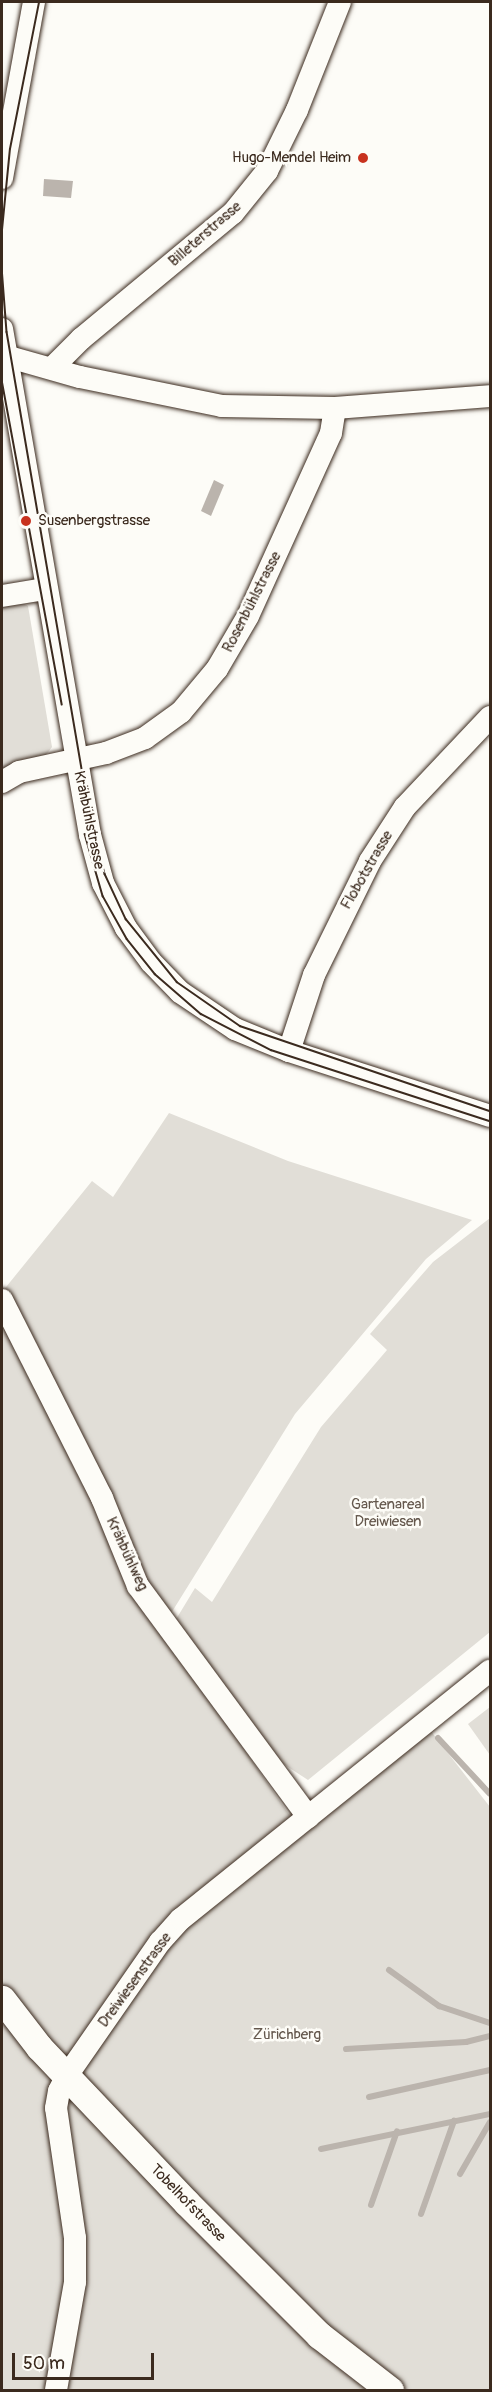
<!DOCTYPE html>
<meta charset="utf-8">
<style>
body{margin:0}
#map{position:relative;width:492px;height:2392px;overflow:hidden;background:#fdfcf7;font-family:Pangolin,sans-serif}
div>[style]{position:absolute}
.green>*{inset:0;background:#e1ded7}
.water>*{inset:0;background:#bbb4ad}
.stream>*{height:6px;margin:-3px;padding:0 3px;transform-origin:3px;border-radius:3px;background:#bbb4ad}
.roads{filter:drop-shadow(0 0 2px #3b2a1e) drop-shadow(0 0 2px #3b2a1e)}
.minor>*{height:22px;margin:-11px;padding:0 11px;transform-origin:11px;border-radius:11px;background:#fdfcf7}
.major>*{height:27px;margin:-13.5px;padding:0 13.5px;transform-origin:13.5px;border-radius:13.5px;background:#fdfcf7}
.tram>*{height:1.5px;margin:-0.75px;padding:0 0.75px;transform-origin:0.75px;border-radius:0.75px;background:#3b2a1e}
.dots>*{width:16px;height:16px;translate:-50% -50%;box-sizing:border-box;border:3px solid #fdfcf7;border-radius:50%}
span{translate:-50% -50%;white-space:nowrap;text-align:center;line-height:1.15;-webkit-text-stroke:5px #fdfcf7;paint-order:stroke}
.poi-label{font-size:15px;color:#3b2a1e}
.right{translate:-100% -50%;text-align:right}
.left{translate:0 -50%;text-align:left}
.street-label{font-size:15px;color:#3b2a1e}
.park-label{font-size:15px;color:#64574c}
.frame{position:absolute;inset:0;border:3px solid #3b2a1e;pointer-events:none}
.scale{position:absolute;left:12px;top:2353px;width:142px;height:27px;box-sizing:border-box;border:3px solid #3b2a1e;border-top:0;padding-left:8px;font-size:18px;line-height:21px;white-space:nowrap;color:#3b2a1e;-webkit-text-stroke:4px #fdfcf7;paint-order:stroke}
</style>
<div id="map">
<div class="green">
<div style="clip-path:polygon(17px 600px,28px 606px,52px 747px,43px 759px,2px 775px,2px 602px)"></div>
<div style="clip-path:polygon(169px 1113px,288px 1161px,472px 1220px,426px 1259px,295px 1414px,170px 1615px,144px 1580px,2px 1292px,92px 1181px,113px 1197px)"></div>
<div style="clip-path:polygon(490px 1218px,490px 1632px,308px 1780px,282px 1763px,175px 1621px,195px 1588px,212px 1602px,321px 1427px,387px 1350px,370px 1334px,433px 1262px)"></div>
<div style="clip-path:polygon(2px 1316px,132px 1586px,301px 1832px,430px 1730px,490px 1807px,490px 2390px,2px 2390px)"></div>
<div style="clip-path:polygon(490px 1707px,490px 1755px,468px 1724px)"></div>
</div>
<div class="water">
<div style="clip-path:polygon(44px 179px,73px 181px,71px 198px,43px 196px)"></div>
<div style="clip-path:polygon(214px 480px,224px 485px,211px 516px,201px 511px)"></div>
</div>
<div class="stream">
<div style="left:438px;top:1738px;width:76px;rotate:47.1deg"></div>
<div style="left:389px;top:1970px;width:62px;rotate:35.8deg"></div>
<div style="left:439px;top:2006px;width:54px;rotate:18.4deg"></div>
<div style="left:346px;top:2049px;width:120px;rotate:-3.3deg"></div>
<div style="left:466px;top:2042px;width:25px;rotate:-14deg"></div>
<div style="left:369px;top:2097px;width:124px;rotate:-12.6deg"></div>
<div style="left:321px;top:2149px;width:173px;rotate:-11.7deg"></div>
<div style="left:460px;top:2174px;width:60px;rotate:-60deg"></div>
<div style="left:371px;top:2205px;width:78px;rotate:-70.6deg"></div>
<div style="left:421px;top:2214px;width:99px;rotate:-70.5deg"></div>
</div>
<div class="roads">
<div class="minor">
<div style="left:2px;top:178px;width:179px;rotate:-79.7deg"></div>
<div style="left:2px;top:329px;width:514px;rotate:80.13deg"></div>
<div style="left:90px;top:835px;width:50px;rotate:74.8deg"></div>
<div style="left:103px;top:883px;width:51px;rotate:62.9deg"></div>
<div style="left:126px;top:928px;width:42px;rotate:53.7deg"></div>
<div style="left:151px;top:962px;width:42px;rotate:46deg"></div>
<div style="left:180px;top:992px;width:66px;rotate:33.9deg"></div>
<div style="left:235px;top:1029px;width:58px;rotate:22.2deg"></div>
<div style="left:289px;top:1051px;width:211px;rotate:17.9deg"></div>
<div style="left:2px;top:355px;width:81px;rotate:15.8deg"></div>
<div style="left:80px;top:377px;width:145px;rotate:11.5deg"></div>
<div style="left:222px;top:406px;width:113px;rotate:1deg"></div>
<div style="left:335px;top:408px;width:155px;rotate:-4.4deg"></div>
<div style="left:53px;top:367px;width:40px;rotate:-45deg"></div>
<div style="left:81px;top:339px;width:197px;rotate:-39.7deg"></div>
<div style="left:233px;top:213px;width:54px;rotate:-51deg"></div>
<div style="left:267px;top:171px;width:68px;rotate:-63.8deg"></div>
<div style="left:297px;top:110px;width:116px;rotate:-68.3deg"></div>
<div style="left:2px;top:596px;width:44px;rotate:-9.2deg"></div>
<div style="left:2px;top:782px;width:20px;rotate:-30deg"></div>
<div style="left:19px;top:772px;width:89px;rotate:-12.3deg"></div>
<div style="left:106px;top:753px;width:42px;rotate:-21deg"></div>
<div style="left:145px;top:738px;width:44px;rotate:-35.8deg"></div>
<div style="left:181px;top:712px;width:56px;rotate:-50.1deg"></div>
<div style="left:217px;top:669px;width:61px;rotate:-59.7deg"></div>
<div style="left:248px;top:616px;width:201px;rotate:-65.6deg"></div>
<div style="left:331px;top:433px;width:25px;rotate:-81deg"></div>
<div style="left:289px;top:1051px;width:80px;rotate:-71.8deg"></div>
<div style="left:314px;top:975px;width:127px;rotate:-63.8deg"></div>
<div style="left:370px;top:861px;width:64px;rotate:-57.1deg"></div>
<div style="left:405px;top:807px;width:124px;rotate:-46.6deg"></div>
<div style="left:2px;top:1300px;width:222px;rotate:63.2deg"></div>
<div style="left:102px;top:1498px;width:95px;rotate:67.8deg"></div>
<div style="left:138px;top:1586px;width:287px;rotate:53.6deg"></div>
<div style="left:56px;top:2390px;width:110px;rotate:-80deg"></div>
<div style="left:75px;top:2282px;width:44px;rotate:-90deg"></div>
<div style="left:75px;top:2238px;width:131px;rotate:-98.3deg"></div>
<div style="left:56px;top:2108px;width:17px;rotate:-80deg"></div>
<div style="left:59px;top:2091px;width:16px;rotate:-63deg"></div>
<div style="left:66px;top:2077px;width:165px;rotate:-55.2deg"></div>
<div style="left:160px;top:1942px;width:31px;rotate:-48deg"></div>
<div style="left:181px;top:1919px;width:396px;rotate:-38.8deg"></div>
</div>
<div class="major">
<div style="left:2px;top:1999px;width:61px;rotate:52.4deg"></div>
<div style="left:39px;top:2047px;width:215px;rotate:46.5deg"></div>
<div style="left:187px;top:2203px;width:187px;rotate:45deg"></div>
<div style="left:319px;top:2335px;width:90px;rotate:37.8deg"></div>
</div>
</div>
<div class="tram">
<div style="left:2px;top:230px;width:81px;rotate:-84.4deg"></div>
<div style="left:10px;top:149px;width:150px;rotate:-78.8deg"></div>
<div style="left:2px;top:267px;width:65px;rotate:85.6deg"></div>
<div style="left:7px;top:332px;width:502px;rotate:80.26deg"></div>
<div style="left:92px;top:827px;width:49px;rotate:74.5deg"></div>
<div style="left:105px;top:874px;width:50px;rotate:65deg"></div>
<div style="left:126px;top:919px;width:81px;rotate:51deg"></div>
<div style="left:177px;top:982px;width:77px;rotate:34.9deg"></div>
<div style="left:240px;top:1026px;width:264px;rotate:18.8deg"></div>
<div style="left:2px;top:380px;width:330px;rotate:79.5deg"></div>
<div style="left:85px;top:834px;width:65px;rotate:73.8deg"></div>
<div style="left:103px;top:896px;width:49px;rotate:60.8deg"></div>
<div style="left:127px;top:939px;width:45px;rotate:51.3deg"></div>
<div style="left:155px;top:974px;width:61px;rotate:41deg"></div>
<div style="left:201px;top:1014px;width:79px;rotate:27.2deg"></div>
<div style="left:271px;top:1050px;width:230px;rotate:18deg"></div>
</div>
<div class="dots">
<div style="left:363px;top:158px;background:#c8321e"></div>
<div style="left:26px;top:521px;background:#c8321e"></div>
</div>
<div class="poi-label">
<span class="right" style="left:351px;top:158px">Hugo-Mendel Heim</span>
<span class="left" style="left:38px;top:521px">Susenbergstrasse</span>
</div>
<div class="street-label">
<span style="left:205px;top:234px;rotate:-41deg">Billeterstrasse</span>
<span style="left:252px;top:602px;rotate:-63deg">Rosenbühlstrasse</span>
<span style="left:89px;top:820px;rotate:78deg">Krähbühlstrasse</span>
<span style="left:367px;top:870px;rotate:-60deg">Flobotstrasse</span>
<span style="left:127px;top:1554px;rotate:65deg">Krähbühlweg</span>
<span style="left:135px;top:1980px;rotate:-54deg">Dreiwiesenstrasse</span>
<span style="left:188px;top:2203px;rotate:46deg">Tobelhofstrasse</span>
</div>
<div class="park-label">
<span style="left:388px;top:1513px">Gartenareal<br>Dreiwiesen</span>
<span style="left:287px;top:2035px">Zürichberg</span>
</div>
<div class="frame"></div>
<div class="scale">50 m</div>
</div>
